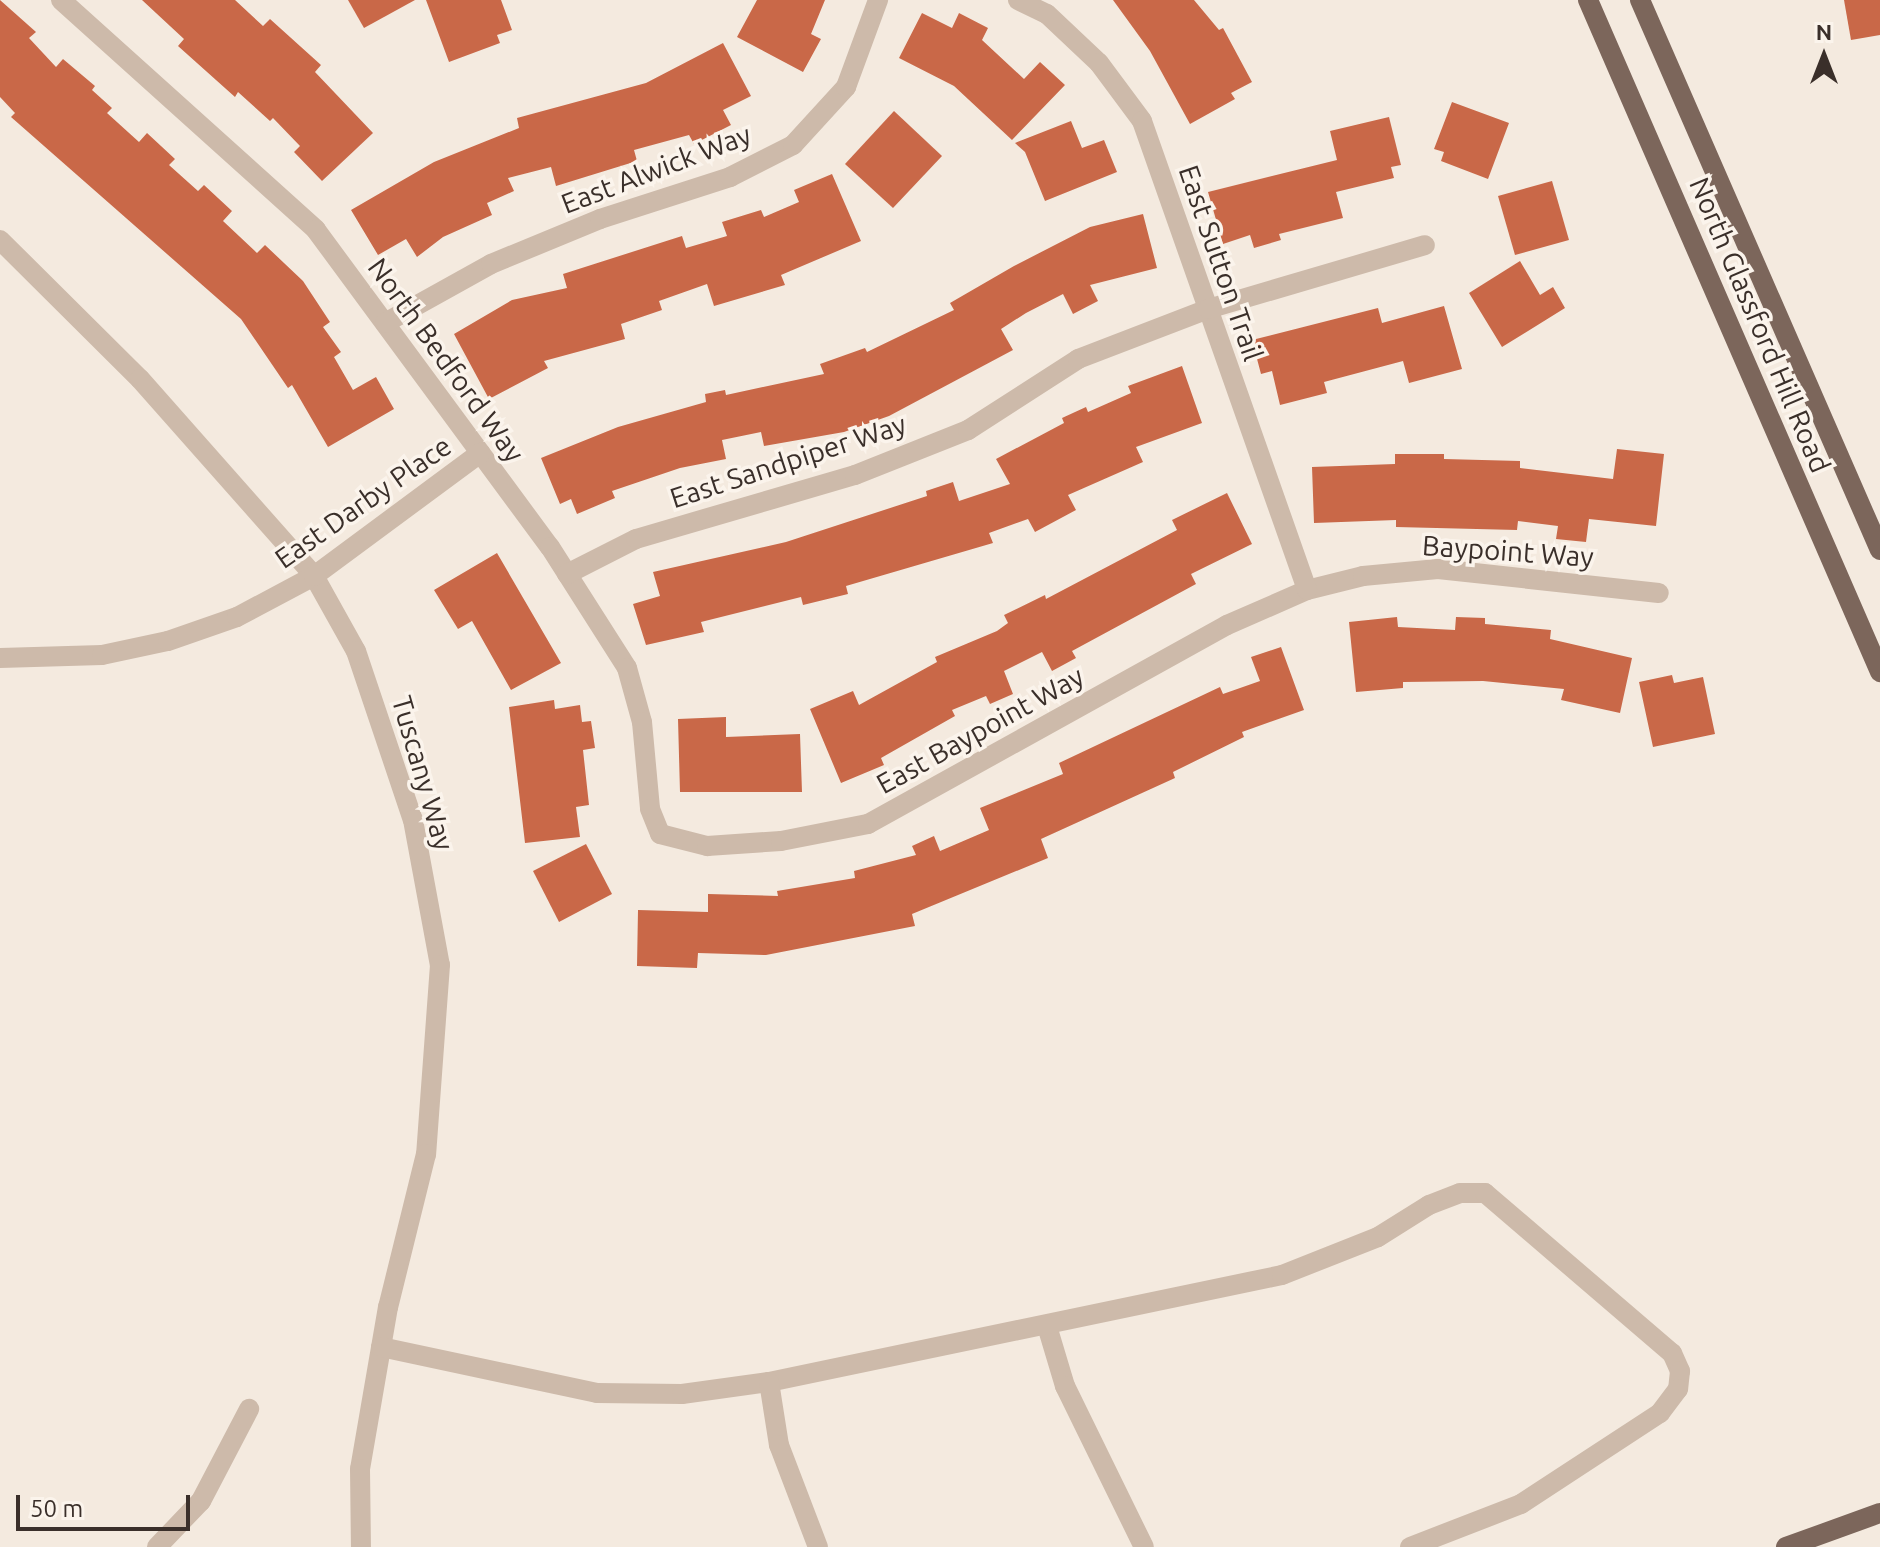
<!DOCTYPE html>
<style>
body{margin:0}
#map{position:relative;width:1880px;height:1547px;overflow:hidden;background:#f4eadf;font-family:Ubuntu,sans-serif}
div>[style]{position:absolute}
.building>*{inset:0;background:#c96848}
.minor>*{height:20px;margin:-10px;padding:0 10px;transform-origin:10px;border-radius:10px;background:#cdbaaa}
.major>*{height:20px;margin:-10px;padding:0 10px;transform-origin:10px;border-radius:10px;background:#7c665b}
span{translate:-50% -50%;white-space:nowrap;text-align:center;line-height:1.15;-webkit-text-stroke:7px #fbf4ec;paint-order:stroke}
.street-label{font-size:28px;color:#3a2f2a}
.north{position:absolute;left:1784px;top:16px;width:80px;height:80px;-webkit-text-stroke:6px #fbf4ec;paint-order:stroke;rotate:0deg;font-size:22px;font-weight:700;line-height:32px;text-align:center;color:#3a2f2a}
.north::after{content:'';display:block;margin:auto;width:28px;height:36px;background:#3a2f2a;clip-path:polygon(50% 0,100% 100%,50% 72%,0 100%)}
.scale{position:absolute;left:16px;top:1495px;width:174px;height:36px;box-sizing:border-box;border:4px solid #3a2f2a;border-top:0;padding-left:10px;font-size:24px;line-height:28px;white-space:nowrap;color:#3a2f2a;-webkit-text-stroke:6px #fbf4ec;paint-order:stroke}
</style>
<div id="map">
<div class="building">
<div style="clip-path:polygon(0 0,36px 32px,29px 38px,56px 67px,63px 59px,95px 86px,92px 90px,112px 108px,107px 113px,139px 142px,147px 133px,175px 159px,169px 165px,198px 191px,204px 185px,232px 211px,223px 221px,257px 253px,265px 245px,303px 281px,330px 322px,323px 327px,341px 352px,334px 357px,353px 390px,376px 377px,394px 409px,328px 447px,292px 385px,288px 388px,241px 319px,11px 117px,15px 113px,0 97px)"></div>
<div style="clip-path:polygon(142px 0,235px 0,263px 26px,270px 19px,321px 65px,315px 72px,373px 133px,322px 181px,294px 152px,300px 146px,273px 118px,270px 121px,238px 92px,235px 97px,178px 46px,184px 39px)"></div>
<div style="clip-path:polygon(348px 0,415px 0,364px 28px)"></div>
<div style="clip-path:polygon(426px 0,501px 0,512px 30px,497px 35px,500px 43px,449px 62px)"></div>
<div style="clip-path:polygon(757px 0,825px 0,811px 34px,821px 39px,803px 72px,737px 37px)"></div>
<div style="clip-path:polygon(1113px 0,1194px 0,1219px 30px,1223px 28px,1252px 82px,1231px 93px,1235px 99px,1190px 124px,1150px 51px)"></div>
<div style="clip-path:polygon(1844px 0,1880px 0,1880px 35px,1851px 40px)"></div>
<div style="clip-path:polygon(922px 13px,952px 28px,959px 13px,988px 28px,982px 40px,1024px 79px,1040px 62px,1065px 85px,1012px 140px,954px 86px,899px 58px)"></div>
<div style="clip-path:polygon(723px 43px,751px 96px,723px 110px,731px 125px,694px 144px,689px 135px,634px 150px,637px 161px,556px 186px,551px 167px,508px 178px,514px 191px,487px 203px,492px 215px,443px 237px,417px 257px,406px 239px,378px 255px,351px 210px,434px 162px,519px 128px,517px 118px,646px 83px)"></div>
<div style="clip-path:polygon(1452px 102px,1509px 123px,1488px 179px,1441px 161px,1444px 152px,1434px 149px)"></div>
<div style="clip-path:polygon(894px 111px,942px 156px,893px 208px,845px 164px)"></div>
<div style="clip-path:polygon(1389px 117px,1401px 165px,1391px 167px,1394px 178px,1336px 192px,1343px 218px,1279px 234px,1281px 240px,1254px 248px,1250px 235px,1223px 244px,1208px 192px,1337px 160px,1330px 131px)"></div>
<div style="clip-path:polygon(1071px 121px,1082px 148px,1104px 140px,1117px 172px,1045px 201px,1025px 152px,1015px 143px)"></div>
<div style="clip-path:polygon(832px 174px,861px 241px,781px 275px,785px 285px,714px 306px,707px 284px,659px 301px,662px 310px,621px 324px,625px 339px,544px 361px,548px 368px,489px 399px,454px 334px,512px 300px,567px 288px,563px 274px,682px 236px,686px 248px,727px 236px,722px 222px,761px 210px,764px 217px,799px 202px,794px 190px)"></div>
<div style="clip-path:polygon(1552px 181px,1569px 240px,1515px 255px,1498px 196px)"></div>
<div style="clip-path:polygon(1143px 214px,1157px 268px,1090px 285px,1098px 301px,1073px 314px,1063px 294px,1026px 313px,1001px 329px,1013px 350px,889px 416px,844px 432px,764px 446px,761px 432px,722px 440px,726px 459px,680px 468px,612px 491px,615px 498px,577px 514px,571px 499px,560px 504px,541px 458px,618px 427px,706px 402px,705px 394px,725px 390px,726px 395px,824px 374px,820px 364px,865px 348px,867px 352px,954px 310px,950px 303px,1014px 266px,1090px 227px)"></div>
<div style="clip-path:polygon(1520px 261px,1540px 295px,1553px 287px,1565px 308px,1502px 347px,1469px 293px)"></div>
<div style="clip-path:polygon(1444px 306px,1462px 369px,1409px 383px,1403px 361px,1324px 382px,1327px 393px,1280px 405px,1272px 371px,1261px 374px,1252px 340px,1378px 308px,1382px 323px)"></div>
<div style="clip-path:polygon(1182px 366px,1202px 423px,1136px 447px,1143px 462px,1068px 495px,1076px 510px,1035px 532px,1028px 519px,989px 533px,993px 543px,846px 586px,848px 594px,803px 605px,801px 597px,701px 622px,704px 632px,646px 645px,633px 604px,660px 596px,653px 572px,786px 542px,927px 496px,926px 491px,953px 482px,959px 501px,1010px 484px,996px 459px,1064px 423px,1062px 418px,1086px 407px,1088px 412px,1131px 393px,1128px 386px)"></div>
<div style="clip-path:polygon(1617px 449px,1664px 454px,1656px 526px,1589px 519px,1586px 542px,1556px 539px,1558px 526px,1518px 521px,1517px 530px,1396px 527px,1396px 520px,1314px 523px,1312px 467px,1395px 464px,1395px 454px,1444px 454px,1444px 459px,1520px 461px,1520px 468px,1613px 479px)"></div>
<div style="clip-path:polygon(1227px 493px,1252px 544px,1191px 574px,1196px 584px,1072px 651px,1076px 658px,1052px 671px,1042px 652px,1004px 671px,1013px 694px,990px 704px,986px 696px,952px 710px,955px 716px,881px 758px,884px 765px,841px 783px,810px 709px,853px 691px,859px 705px,937px 662px,935px 657px,997px 631px,1008px 623px,1004px 615px,1045px 595px,1046px 599px,1177px 530px,1172px 520px)"></div>
<div style="clip-path:polygon(497px 553px,561px 663px,511px 690px,472px 621px,458px 629px,434px 590px)"></div>
<div style="clip-path:polygon(1397px 617px,1398px 627px,1455px 630px,1456px 617px,1485px 618px,1485px 624px,1551px 630px,1550px 639px,1632px 658px,1620px 713px,1561px 700px,1564px 689px,1483px 681px,1403px 682px,1403px 688px,1356px 692px,1349px 622px)"></div>
<div style="clip-path:polygon(1281px 647px,1304px 710px,1242px 732px,1244px 737px,1173px 772px,1175px 778px,1041px 839px,1048px 858px,912px 914px,915px 926px,766px 955px,698px 953px,697px 968px,637px 966px,638px 910px,708px 912px,708px 894px,778px 896px,777px 891px,855px 878px,854px 871px,916px 855px,912px 846px,934px 836px,940px 851px,989px 830px,980px 808px,1063px 774px,1059px 763px,1220px 687px,1223px 694px,1260px 681px,1251px 657px)"></div>
<div style="clip-path:polygon(1672px 675px,1674px 683px,1703px 677px,1715px 734px,1653px 747px,1639px 682px)"></div>
<div style="clip-path:polygon(554px 700px,555px 709px,580px 705px,582px 722px,591px 721px,595px 748px,583px 750px,589px 805px,576px 807px,580px 837px,525px 843px,509px 707px)"></div>
<div style="clip-path:polygon(726px 717px,726px 737px,800px 734px,802px 792px,680px 792px,678px 719px)"></div>
<div style="clip-path:polygon(586px 844px,612px 894px,559px 922px,533px 871px)"></div>
</div>
<div class="minor">
<div style="left:61px;top:0;width:343px;rotate:42deg"></div>
<div style="left:316px;top:230px;width:394px;rotate:53.6deg"></div>
<div style="left:550px;top:547px;width:143px;rotate:57.5deg"></div>
<div style="left:627px;top:668px;width:56px;rotate:74.5deg"></div>
<div style="left:642px;top:722px;width:87px;rotate:84.7deg"></div>
<div style="left:650px;top:809px;width:27px;rotate:68deg"></div>
<div style="left:660px;top:834px;width:49px;rotate:14.3deg"></div>
<div style="left:707px;top:846px;width:74px;rotate:-3.9deg"></div>
<div style="left:781px;top:841px;width:89px;rotate:-11.1deg"></div>
<div style="left:868px;top:824px;width:410px;rotate:-29deg"></div>
<div style="left:1227px;top:625px;width:87px;rotate:-23.6deg"></div>
<div style="left:1307px;top:590px;width:58px;rotate:-14deg"></div>
<div style="left:1363px;top:576px;width:75px;rotate:-5.3deg"></div>
<div style="left:1438px;top:569px;width:222px;rotate:6.2deg"></div>
<div style="left:1018px;top:0;width:32px;rotate:26deg"></div>
<div style="left:1047px;top:14px;width:71px;rotate:43.3deg"></div>
<div style="left:1099px;top:63px;width:72px;rotate:53.4deg"></div>
<div style="left:1142px;top:121px;width:497px;rotate:70.6deg"></div>
<div style="left:0;top:240px;width:197px;rotate:44.8deg"></div>
<div style="left:140px;top:379px;width:263px;rotate:48.5deg"></div>
<div style="left:314px;top:576px;width:86px;rotate:60.8deg"></div>
<div style="left:356px;top:651px;width:178px;rotate:71.4deg"></div>
<div style="left:413px;top:820px;width:147px;rotate:79.5deg"></div>
<div style="left:440px;top:965px;width:190px;rotate:94.2deg"></div>
<div style="left:426px;top:1154px;width:158px;rotate:103.9deg"></div>
<div style="left:388px;top:1307px;width:164px;rotate:99.8deg"></div>
<div style="left:360px;top:1469px;width:78px;rotate:89.3deg"></div>
<div style="left:385px;top:323px;width:121px;rotate:-29.1deg"></div>
<div style="left:491px;top:264px;width:118px;rotate:-22.4deg"></div>
<div style="left:600px;top:219px;width:137px;rotate:-17.9deg"></div>
<div style="left:730px;top:177px;width:71px;rotate:-26.9deg"></div>
<div style="left:793px;top:145px;width:79px;rotate:-47.6deg"></div>
<div style="left:846px;top:87px;width:93px;rotate:-69.8deg"></div>
<div style="left:567px;top:574px;width:77px;rotate:-26.9deg"></div>
<div style="left:636px;top:539px;width:228px;rotate:-16.3deg"></div>
<div style="left:855px;top:475px;width:122px;rotate:-21.7deg"></div>
<div style="left:968px;top:430px;width:131px;rotate:-32.8deg"></div>
<div style="left:1078px;top:359px;width:139px;rotate:-21deg"></div>
<div style="left:1208px;top:309px;width:226px;rotate:-16.4deg"></div>
<div style="left:0;top:658px;width:102px;rotate:-1.7deg"></div>
<div style="left:102px;top:655px;width:67px;rotate:-12deg"></div>
<div style="left:168px;top:641px;width:73px;rotate:-19.2deg"></div>
<div style="left:237px;top:617px;width:87px;rotate:-28deg"></div>
<div style="left:314px;top:576px;width:207px;rotate:-36.5deg"></div>
<div style="left:1047px;top:1326px;width:63px;rotate:73.3deg"></div>
<div style="left:1065px;top:1386px;width:179px;rotate:63.9deg"></div>
<div style="left:381px;top:1347px;width:221px;rotate:12deg"></div>
<div style="left:597px;top:1393px;width:85px;rotate:0.7deg"></div>
<div style="left:682px;top:1394px;width:88px;rotate:-7.9deg"></div>
<div style="left:769px;top:1382px;width:524px;rotate:-11.78deg"></div>
<div style="left:1282px;top:1275px;width:103px;rotate:-21.6deg"></div>
<div style="left:1378px;top:1237px;width:60px;rotate:-32.1deg"></div>
<div style="left:1429px;top:1205px;width:33px;rotate:-21deg"></div>
<div style="left:1460px;top:1193px;width:25px"></div>
<div style="left:1485px;top:1193px;width:246px;rotate:40.6deg"></div>
<div style="left:1672px;top:1353px;width:20px;rotate:66deg"></div>
<div style="left:1680px;top:1371px;width:18px;rotate:96deg"></div>
<div style="left:1678px;top:1389px;width:30px;rotate:127deg"></div>
<div style="left:1660px;top:1413px;width:166px;rotate:146.8deg"></div>
<div style="left:1521px;top:1504px;width:119px;rotate:158.8deg"></div>
<div style="left:769px;top:1382px;width:64px;rotate:81deg"></div>
<div style="left:779px;top:1445px;width:109px;rotate:69.1deg"></div>
<div style="left:157px;top:1547px;width:64px;rotate:-46.3deg"></div>
<div style="left:201px;top:1501px;width:104px;rotate:-62.4deg"></div>
</div>
<div class="major">
<div style="left:1588px;top:0;width:733px;rotate:66.51deg"></div>
<div style="left:1640px;top:0;width:600px;rotate:66.43deg"></div>
<div style="left:1786px;top:1547px;width:100px;rotate:-19.9deg"></div>
</div>
<div class="street-label">
<span style="left:656px;top:169px;rotate:-21deg">East Alwick Way</span>
<span style="left:1221px;top:263px;rotate:71deg">East Sutton Trail</span>
<span style="left:1760px;top:325px;rotate:67deg">North Glassford Hill Road</span>
<span style="left:446px;top:360px;rotate:54deg">North Bedford Way</span>
<span style="left:788px;top:461px;rotate:-18deg">East Sandpiper Way</span>
<span style="left:363px;top:502px;rotate:-35deg">East Darby Place</span>
<span style="left:1508px;top:551px;rotate:4deg">Baypoint Way</span>
<span style="left:980px;top:730px;rotate:-29deg">East Baypoint Way</span>
<span style="left:423px;top:773px;rotate:74deg">Tuscany Way</span>
</div>
<div class="north">N</div>
<div class="scale">50 m</div>
</div>
